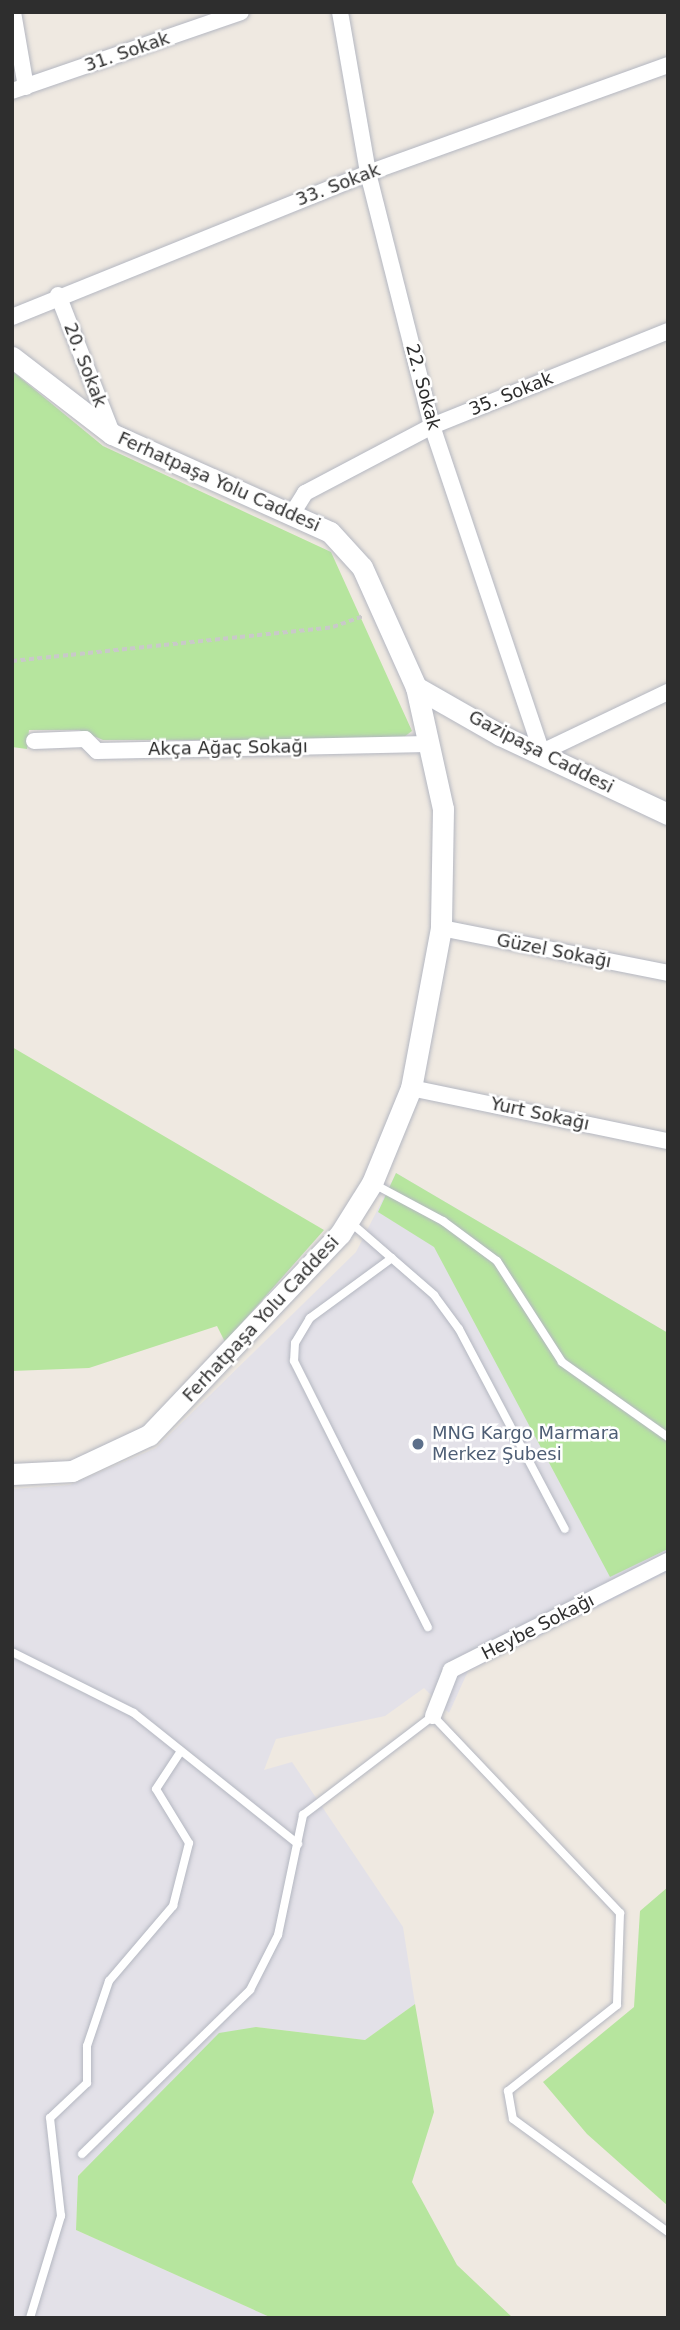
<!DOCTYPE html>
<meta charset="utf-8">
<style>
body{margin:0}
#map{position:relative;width:680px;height:2330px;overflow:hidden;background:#efe9e1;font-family:"DejaVu Sans",sans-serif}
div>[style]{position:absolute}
.industrial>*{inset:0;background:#e3e1e8}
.green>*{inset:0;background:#b6e59e}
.path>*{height:3.5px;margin-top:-1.75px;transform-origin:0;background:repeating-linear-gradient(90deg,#c9c9c9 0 5px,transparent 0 8.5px)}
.roads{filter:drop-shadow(0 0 2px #b4b7c1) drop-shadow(0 0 2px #b4b7c1)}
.lane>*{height:8px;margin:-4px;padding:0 4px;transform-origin:4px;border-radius:4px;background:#fff}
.street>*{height:16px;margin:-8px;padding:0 8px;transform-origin:8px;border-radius:8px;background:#fff}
.secondary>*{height:21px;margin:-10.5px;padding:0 10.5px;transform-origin:10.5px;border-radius:10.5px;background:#fff}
.dots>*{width:19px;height:19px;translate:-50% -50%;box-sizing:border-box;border:4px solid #fff;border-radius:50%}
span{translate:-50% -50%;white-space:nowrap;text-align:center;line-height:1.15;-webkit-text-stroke:5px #fff;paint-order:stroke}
.street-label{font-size:18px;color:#2e2e2e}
.service-label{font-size:18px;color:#4e5e75}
.left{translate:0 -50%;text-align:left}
.frame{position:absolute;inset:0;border:14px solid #2e2e2e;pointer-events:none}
</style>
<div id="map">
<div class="industrial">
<div style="clip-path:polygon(396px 1173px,668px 1333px,668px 1572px,468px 1671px,449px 1713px,424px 1688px,385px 1716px,276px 1739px,264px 1770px,292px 1762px,403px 1927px,415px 2004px,365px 2040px,256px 2027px,78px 2175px,76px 2230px,272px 2318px,12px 2318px,12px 1489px,70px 1485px,156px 1448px,356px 1252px)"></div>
</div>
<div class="green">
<div style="clip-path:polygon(12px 371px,103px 446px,331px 552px,412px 731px,400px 740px,103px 740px,79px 730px,29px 730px,27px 749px,12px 747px)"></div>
<div style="clip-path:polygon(12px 1047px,324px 1230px,225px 1342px,217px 1326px,89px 1368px,12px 1371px)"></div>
<div style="clip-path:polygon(396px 1173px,668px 1333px,668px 1549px,610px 1577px,434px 1247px,378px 1212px)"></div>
<div style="clip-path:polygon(668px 1887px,668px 2206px,587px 2134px,543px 2082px,634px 2007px,640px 1911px)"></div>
<div style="clip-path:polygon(415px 2004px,434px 2112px,412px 2182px,457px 2265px,513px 2318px,272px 2318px,76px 2230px,78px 2176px,219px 2033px,256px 2027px,365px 2040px)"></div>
</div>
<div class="path">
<div style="left:12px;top:661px;width:323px;rotate:-6deg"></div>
<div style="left:333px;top:627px;width:32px;rotate:-20deg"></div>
</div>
<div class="roads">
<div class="lane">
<div style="left:372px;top:1183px;width:81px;rotate:28.2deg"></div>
<div style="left:443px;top:1221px;width:67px;rotate:36.5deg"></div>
<div style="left:497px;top:1261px;width:120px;rotate:57.2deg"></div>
<div style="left:562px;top:1362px;width:130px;rotate:35.3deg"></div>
<div style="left:349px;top:1221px;width:113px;rotate:41deg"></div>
<div style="left:434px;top:1295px;width:42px;rotate:53.7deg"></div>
<div style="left:459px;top:1329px;width:226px;rotate:62.1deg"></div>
<div style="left:392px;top:1258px;width:102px;rotate:143.8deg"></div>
<div style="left:310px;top:1318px;width:29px;rotate:121deg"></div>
<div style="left:295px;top:1343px;width:18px;rotate:93deg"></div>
<div style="left:294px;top:1361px;width:298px;rotate:63.3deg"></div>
<div style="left:12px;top:1652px;width:136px;rotate:26.6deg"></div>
<div style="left:134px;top:1713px;width:210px;rotate:38.6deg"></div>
<div style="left:82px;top:2154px;width:235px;rotate:-44.3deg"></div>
<div style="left:250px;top:1990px;width:62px;rotate:-63deg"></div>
<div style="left:278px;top:1935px;width:123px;rotate:-78.2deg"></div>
<div style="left:303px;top:1815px;width:163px;rotate:-37.3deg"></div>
<div style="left:433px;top:1716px;width:272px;rotate:46.5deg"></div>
<div style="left:620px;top:1913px;width:92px;rotate:91.9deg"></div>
<div style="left:617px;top:2005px;width:139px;rotate:141.7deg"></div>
<div style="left:508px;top:2091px;width:28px;rotate:80deg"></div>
<div style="left:513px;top:2119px;width:192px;rotate:36.1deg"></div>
<div style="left:30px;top:2318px;width:107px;rotate:-73.1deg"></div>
<div style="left:61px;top:2216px;width:99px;rotate:-96.4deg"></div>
<div style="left:50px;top:2118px;width:51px;rotate:-43.4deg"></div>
<div style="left:87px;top:2083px;width:37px;rotate:-90deg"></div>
<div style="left:87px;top:2046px;width:69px;rotate:-71.3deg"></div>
<div style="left:109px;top:1981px;width:99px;rotate:-49.5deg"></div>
<div style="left:173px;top:1906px;width:65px;rotate:-75.7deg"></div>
<div style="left:189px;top:1843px;width:63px;rotate:-121.4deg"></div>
<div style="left:156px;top:1789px;width:45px;rotate:-56.7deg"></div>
</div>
<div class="street">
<div style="left:13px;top:12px;width:76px;rotate:80.2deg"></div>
<div style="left:340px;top:12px;width:163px;rotate:80.1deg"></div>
<div style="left:368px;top:173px;width:261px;rotate:75.8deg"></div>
<div style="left:432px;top:426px;width:344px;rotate:71.4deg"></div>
<div style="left:542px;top:752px;width:140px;rotate:-25.5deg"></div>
<div style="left:12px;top:91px;width:242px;rotate:-19deg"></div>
<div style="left:58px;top:295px;width:148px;rotate:68.6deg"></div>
<div style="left:12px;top:317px;width:384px;rotate:-22deg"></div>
<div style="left:368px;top:173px;width:319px;rotate:-19.8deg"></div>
<div style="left:292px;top:514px;width:25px;rotate:-58deg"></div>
<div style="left:305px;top:493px;width:144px;rotate:-27.8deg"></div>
<div style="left:432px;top:426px;width:254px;rotate:-21.9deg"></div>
<div style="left:34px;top:741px;width:51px;rotate:-2.2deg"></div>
<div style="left:85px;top:739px;width:17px;rotate:45deg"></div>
<div style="left:97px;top:751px;width:331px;rotate:-1.2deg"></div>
<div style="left:441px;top:928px;width:231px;rotate:11.2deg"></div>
<div style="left:411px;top:1088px;width:262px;rotate:11.7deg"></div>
<div style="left:433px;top:1716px;width:49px;rotate:-68.6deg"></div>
<div style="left:451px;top:1670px;width:243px;rotate:-26.7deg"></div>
</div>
<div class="secondary">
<div style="left:12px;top:357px;width:126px;rotate:37.6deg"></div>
<div style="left:112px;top:434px;width:239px;rotate:24.2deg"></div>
<div style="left:330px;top:532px;width:47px;rotate:47.6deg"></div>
<div style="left:362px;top:567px;width:132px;rotate:65.8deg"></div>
<div style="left:416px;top:687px;width:125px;rotate:77.5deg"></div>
<div style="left:443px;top:809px;width:119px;rotate:91deg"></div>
<div style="left:441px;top:928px;width:163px;rotate:100.6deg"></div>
<div style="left:411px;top:1088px;width:103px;rotate:112.3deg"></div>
<div style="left:372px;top:1183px;width:60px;rotate:122.1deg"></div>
<div style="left:340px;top:1234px;width:277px;rotate:133.5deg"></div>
<div style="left:149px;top:1435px;width:85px;rotate:154.9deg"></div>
<div style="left:72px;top:1471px;width:60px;rotate:177.1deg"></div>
<div style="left:416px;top:687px;width:97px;rotate:29.7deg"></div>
<div style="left:500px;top:735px;width:186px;rotate:25.2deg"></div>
</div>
</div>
<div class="dots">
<div style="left:418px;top:1444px;background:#5c6f8a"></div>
</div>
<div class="street-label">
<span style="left:127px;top:52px;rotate:-19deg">31. Sokak</span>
<span style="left:338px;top:185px;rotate:-21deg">33. Sokak</span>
<span style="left:85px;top:365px;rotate:69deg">20. Sokak</span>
<span style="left:423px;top:387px;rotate:75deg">22. Sokak</span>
<span style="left:511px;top:394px;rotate:-22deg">35. Sokak</span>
<span style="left:219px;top:482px;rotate:24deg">Ferhatpaşa Yolu Caddesi</span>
<span style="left:228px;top:748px;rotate:-1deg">Akça Ağaç Sokağı</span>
<span style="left:541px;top:752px;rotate:27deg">Gazipaşa Caddesi</span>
<span style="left:554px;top:951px;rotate:11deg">Güzel Sokağı</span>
<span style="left:540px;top:1114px;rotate:12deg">Yurt Sokağı</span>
<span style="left:261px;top:1319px;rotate:-47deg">Ferhatpaşa Yolu Caddesi</span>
<span style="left:538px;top:1627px;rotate:-27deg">Heybe Sokağı</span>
</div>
<div class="service-label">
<span class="left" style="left:432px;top:1444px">MNG Kargo Marmara<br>Merkez Şubesi</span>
</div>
<div class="frame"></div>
</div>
